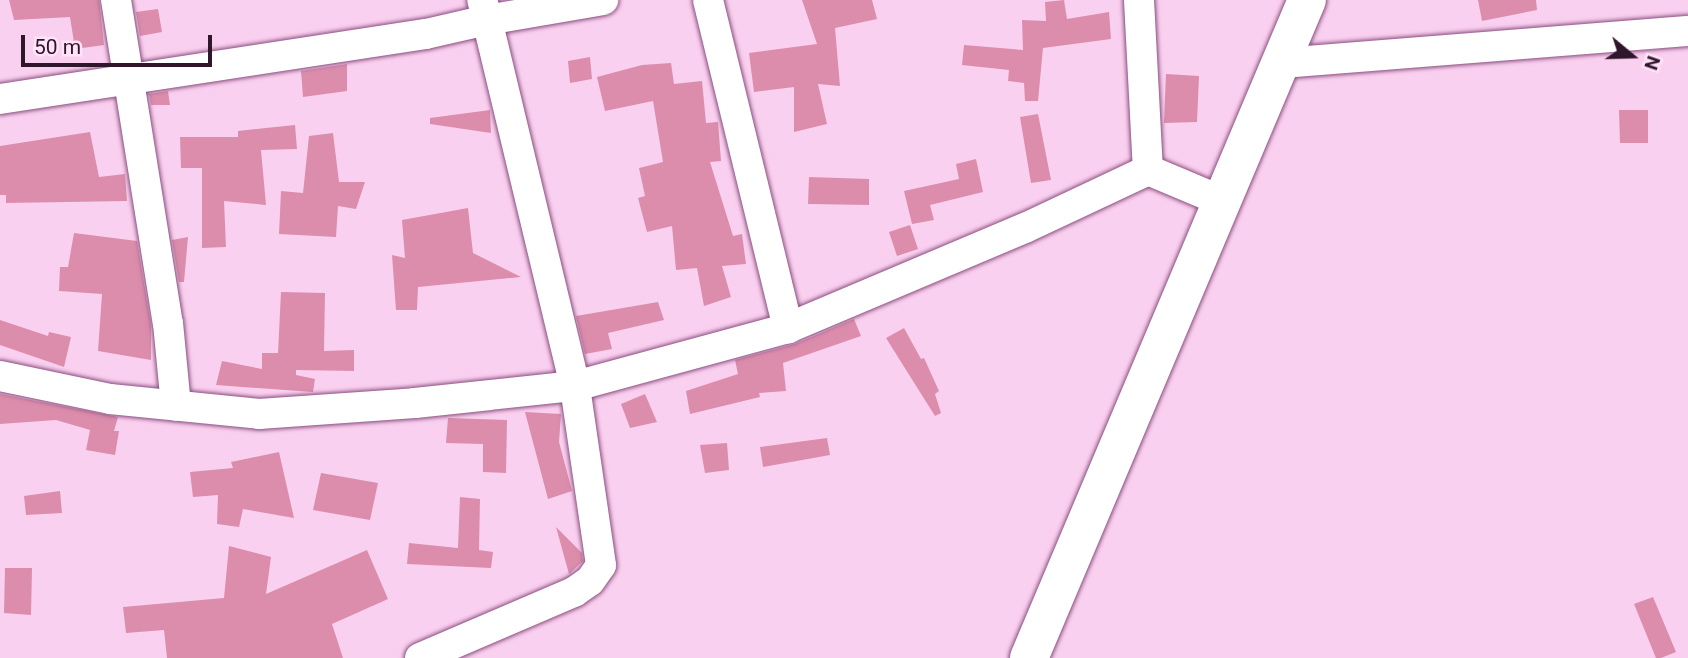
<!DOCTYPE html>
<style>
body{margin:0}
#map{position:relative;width:1688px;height:658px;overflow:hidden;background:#fad0f0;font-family:Roboto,sans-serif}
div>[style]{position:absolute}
.building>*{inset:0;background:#dc8dac}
.roads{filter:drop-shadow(0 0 2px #8a4e7f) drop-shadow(0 0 2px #8a4e7f)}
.minor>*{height:30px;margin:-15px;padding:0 15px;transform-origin:15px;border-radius:15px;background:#fff}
.trunk>*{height:38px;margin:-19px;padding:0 19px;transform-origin:19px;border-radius:19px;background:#fff}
span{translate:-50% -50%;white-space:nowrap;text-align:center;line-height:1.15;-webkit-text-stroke:5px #ffe3f8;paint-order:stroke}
.north{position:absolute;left:1597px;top:21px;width:70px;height:70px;-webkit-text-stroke:5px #ffe3f8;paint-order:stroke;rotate:109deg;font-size:19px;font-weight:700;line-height:28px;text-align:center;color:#2f162a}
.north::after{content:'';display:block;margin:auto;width:24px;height:32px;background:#2f162a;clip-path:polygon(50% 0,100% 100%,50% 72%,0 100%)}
.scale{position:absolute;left:21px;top:35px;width:191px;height:32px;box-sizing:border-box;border:4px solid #2f162a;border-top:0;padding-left:9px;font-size:21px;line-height:24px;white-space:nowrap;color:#2f162a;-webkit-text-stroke:5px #ffe3f8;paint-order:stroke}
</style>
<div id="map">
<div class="building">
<div style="clip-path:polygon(9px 0,99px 0,104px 45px,75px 49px,70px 17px,14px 20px)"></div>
<div style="clip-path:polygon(802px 0,872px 0,877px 19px,835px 28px,840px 86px,818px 84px,827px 124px,794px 132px,794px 87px,754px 92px,749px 53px,817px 44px)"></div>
<div style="clip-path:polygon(1064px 0,1067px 19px,1109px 12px,1111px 39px,1043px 48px,1038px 101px,1025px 101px,1024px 83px,1008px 81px,1009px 70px,962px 65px,964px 45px,1023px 50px,1022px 20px,1046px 21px,1045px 2px)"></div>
<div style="clip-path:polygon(1478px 0,1536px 0,1537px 10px,1482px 21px)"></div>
<div style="clip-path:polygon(158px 9px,162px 32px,140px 36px,136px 12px)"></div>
<div style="clip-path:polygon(590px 57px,592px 79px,570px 83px,568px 61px)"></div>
<div style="clip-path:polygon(671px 63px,674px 84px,702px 81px,706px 123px,718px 122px,721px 161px,710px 162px,733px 236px,742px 234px,746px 264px,722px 266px,731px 297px,704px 306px,697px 268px,676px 270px,672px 226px,647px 232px,638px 198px,645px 196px,639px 168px,663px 162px,653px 101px,605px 111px,597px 77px,642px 65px)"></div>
<div style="clip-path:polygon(347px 64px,347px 91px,303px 97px,301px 71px)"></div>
<div style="clip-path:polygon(1166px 74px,1199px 76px,1197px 122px,1164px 123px)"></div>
<div style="clip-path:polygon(168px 91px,170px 105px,151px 105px,149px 94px)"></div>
<div style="clip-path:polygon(490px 110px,491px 133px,430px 124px,430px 118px)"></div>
<div style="clip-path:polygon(1619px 110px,1648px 110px,1648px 143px,1620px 143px)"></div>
<div style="clip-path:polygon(1038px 114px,1051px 180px,1031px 183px,1020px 117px)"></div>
<div style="clip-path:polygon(295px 125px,297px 149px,261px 150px,266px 205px,224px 201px,226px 247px,202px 248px,202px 168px,181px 168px,180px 137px,238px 137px,238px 131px)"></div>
<div style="clip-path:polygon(90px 132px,99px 177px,125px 174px,127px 201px,6px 203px,6px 195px,0 195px,0 146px)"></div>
<div style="clip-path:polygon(333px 133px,339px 182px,365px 182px,356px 209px,338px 206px,336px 237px,279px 234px,281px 191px,303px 193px,309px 136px)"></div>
<div style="clip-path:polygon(976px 159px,983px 192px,930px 205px,934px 220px,912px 224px,904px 191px,959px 179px,956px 164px)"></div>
<div style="clip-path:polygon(809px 177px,869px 179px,869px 205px,808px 204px)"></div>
<div style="clip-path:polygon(468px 208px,473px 253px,521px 277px,418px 287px,417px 310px,396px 310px,392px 255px,405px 258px,402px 220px)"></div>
<div style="clip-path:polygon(910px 225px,918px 249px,897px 256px,889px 232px)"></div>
<div style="clip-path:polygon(74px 233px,137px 241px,151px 325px,151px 360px,98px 351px,102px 294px,59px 291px,60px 267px,68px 267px)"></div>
<div style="clip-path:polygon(188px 237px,184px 282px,179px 282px,172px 240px)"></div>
<div style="clip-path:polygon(281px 292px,325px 293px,324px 351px,354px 350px,354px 371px,296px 370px,296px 375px,315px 379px,313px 392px,216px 385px,222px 361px,262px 369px,262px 353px,278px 353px)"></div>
<div style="clip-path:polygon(658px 302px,664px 320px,608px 333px,612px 349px,585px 354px,576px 316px)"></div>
<div style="clip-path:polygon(854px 319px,861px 336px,783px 363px,786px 391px,759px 393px,760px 397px,690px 414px,686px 391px,738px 374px,735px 360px,795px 344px)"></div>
<div style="clip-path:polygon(0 320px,48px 336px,49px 332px,71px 337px,64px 367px,0 345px)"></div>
<div style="clip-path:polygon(904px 328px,921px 359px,924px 358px,939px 391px,935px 394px,941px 413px,935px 416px,886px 338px)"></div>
<div style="clip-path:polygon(0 394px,118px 417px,114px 431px,119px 431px,115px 455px,86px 450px,90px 430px,56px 420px,0 424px)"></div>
<div style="clip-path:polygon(645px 394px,657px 422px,630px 428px,621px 404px)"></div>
<div style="clip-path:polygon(525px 412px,561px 414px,559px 442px,572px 491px,548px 499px)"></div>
<div style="clip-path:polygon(448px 418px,507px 420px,506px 473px,483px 472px,483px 444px,446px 443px)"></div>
<div style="clip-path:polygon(827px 438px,830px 455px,763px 467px,760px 447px)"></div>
<div style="clip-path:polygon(727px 443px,729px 470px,705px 473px,700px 445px)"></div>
<div style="clip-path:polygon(279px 452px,294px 518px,243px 509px,239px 527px,217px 524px,218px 495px,193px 497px,190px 472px,233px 468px,231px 462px)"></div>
<div style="clip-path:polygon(321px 473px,378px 483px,370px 520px,313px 510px)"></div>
<div style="clip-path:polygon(60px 491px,62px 513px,26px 515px,24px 496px)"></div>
<div style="clip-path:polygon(460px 497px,480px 499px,479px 550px,493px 552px,491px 568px,407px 564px,409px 543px,458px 548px)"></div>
<div style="clip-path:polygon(556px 527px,582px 553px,583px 561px,569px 574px)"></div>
<div style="clip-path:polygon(229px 546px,271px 557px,266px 594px,367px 550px,388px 599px,332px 624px,343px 658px,167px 658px,164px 630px,126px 633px,123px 607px,224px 598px)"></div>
<div style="clip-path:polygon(5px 568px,32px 568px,31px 615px,4px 613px)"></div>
<div style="clip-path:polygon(1653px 597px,1676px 652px,1661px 658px,1656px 658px,1634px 604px)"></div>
</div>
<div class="roads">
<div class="minor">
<div style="left:116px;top:0;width:327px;rotate:80.9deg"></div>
<div style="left:168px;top:323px;width:83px;rotate:84.5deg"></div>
<div style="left:708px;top:0;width:338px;rotate:76.3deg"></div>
<div style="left:1139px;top:0;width:170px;rotate:87deg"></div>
<div style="left:1148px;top:170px;width:82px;rotate:22.8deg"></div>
<div style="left:1281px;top:63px;width:408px;rotate:-4.5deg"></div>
<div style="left:0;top:99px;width:431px;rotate:-8.7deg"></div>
<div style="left:426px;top:34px;width:63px;rotate:-12.9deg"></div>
<div style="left:487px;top:20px;width:118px;rotate:-9.8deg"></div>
<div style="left:0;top:376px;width:112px;rotate:11.8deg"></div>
<div style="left:110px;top:399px;width:150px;rotate:5.7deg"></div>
<div style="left:259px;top:414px;width:156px;rotate:-4deg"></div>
<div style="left:415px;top:403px;width:161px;rotate:-6.1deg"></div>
<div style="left:575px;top:386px;width:221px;rotate:-15.2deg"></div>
<div style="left:788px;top:328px;width:257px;rotate:-22.9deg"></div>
<div style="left:1025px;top:228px;width:136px;rotate:-25.2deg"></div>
<div style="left:420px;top:658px;width:168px;rotate:-23.2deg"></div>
<div style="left:574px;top:592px;width:19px;rotate:-35deg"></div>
<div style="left:590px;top:581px;width:19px;rotate:-55deg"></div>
<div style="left:601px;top:565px;width:181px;rotate:-98.3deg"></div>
<div style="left:575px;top:386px;width:397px;rotate:-103.5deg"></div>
</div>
<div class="trunk">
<div style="left:1029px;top:658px;width:714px;rotate:-67.1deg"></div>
</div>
</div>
<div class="north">N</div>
<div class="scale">50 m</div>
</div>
